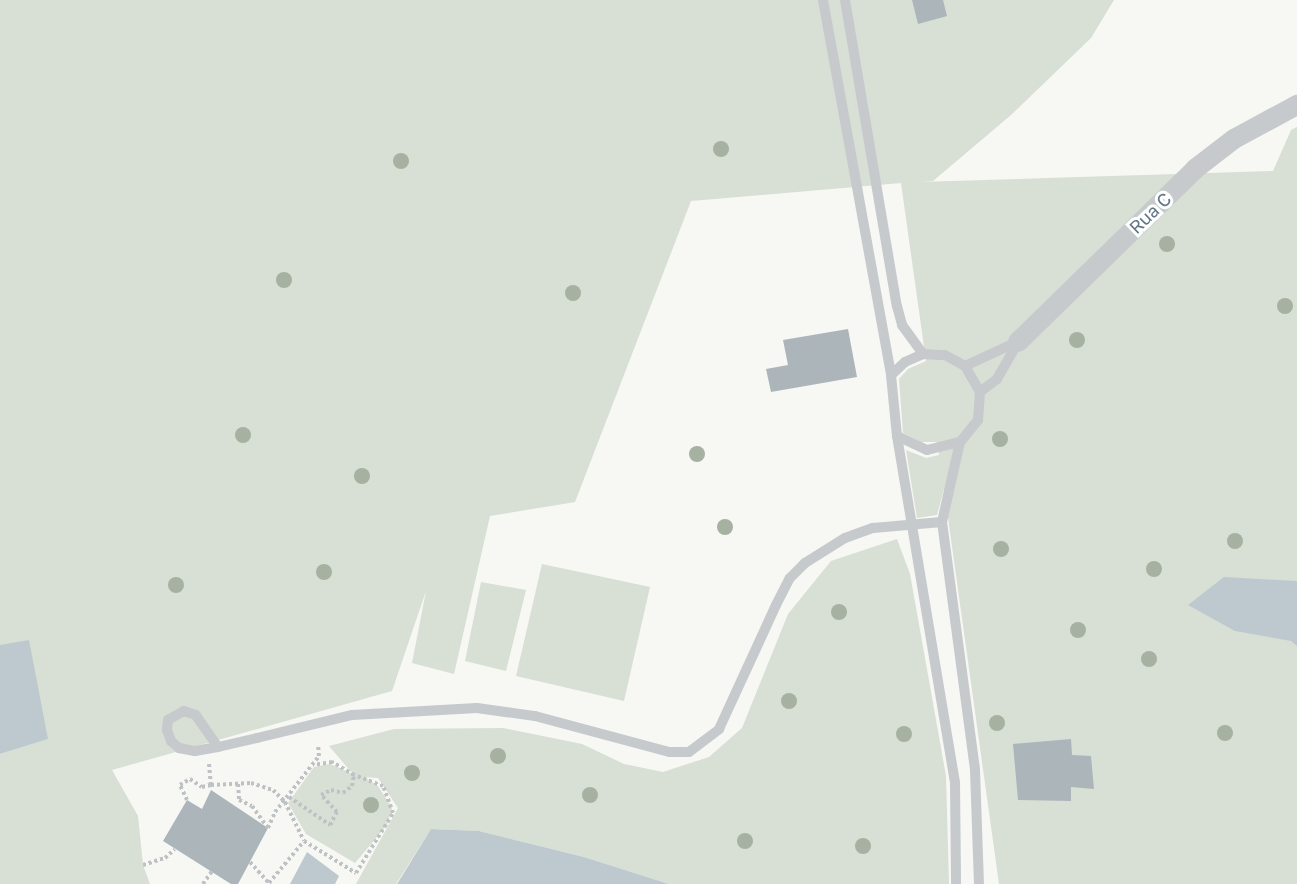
<!DOCTYPE html>
<style>
body{margin:0}
#map{position:relative;width:1297px;height:884px;overflow:hidden;background:#f7f7f3;font-family:"Golos Text",sans-serif}
div>[style]{position:absolute}
.green>*{inset:0;background:#d8dfd4}
.water>*{inset:0;background:#bdc9ce}
.building>*{inset:0;background:#acb5ba}
.path>*{height:4px;margin-top:-2px;transform-origin:0;background:repeating-linear-gradient(90deg,#bfc2c4 0 3px,transparent 0 6px)}
.lane>*{height:10px;margin:-5px;padding:0 5px;transform-origin:5px;border-radius:5px;background:#c6cacd}
.street>*{height:20px;margin:-10px;padding:0 10px;transform-origin:10px;border-radius:10px;background:#c6cacd}
.trees>*{width:16px;height:16px;margin:-8px;border-radius:50%;background:#a6b1a2}
span{translate:-50% -50%;white-space:nowrap;text-align:center;line-height:1.15;-webkit-text-stroke:6px #fff;paint-order:stroke}
.street-label{font-size:18px;color:#637786}
</style>
<div id="map">
<div class="green">
<div style="clip-path:polygon(0 0,1114px 0,1091px 38px,1011px 115px,933px 181px,919px 182px,1273px 171px,1291px 130px,1297px 127px,1297px 884px,999px 884px,944px 489px,937px 515px,917px 518px,906px 450px,926px 458px,939px 455px,937px 442px,921px 442px,903px 433px,899px 379px,908px 369px,926px 361px,901px 183px,691px 201px,575px 502px,490px 516px,454px 674px,412px 663px,426px 591px,392px 691px,112px 770px,138px 816px,143px 865px,150px 884px,0 884px,0 754px,47px 739px,0 647px)"></div>
<div style="clip-path:polygon(897px 539px,910px 574px,946px 776px,949px 884px,669px 884px,584px 857px,479px 831px,431px 829px,396px 884px,356px 884px,398px 808px,378px 778px,364px 777px,378px 786px,392px 808px,387px 825px,355px 863px,306px 834px,288px 803px,314px 767px,330px 764px,353px 774px,329px 746px,394px 729px,503px 728px,582px 744px,624px 764px,663px 772px,709px 757px,742px 728px,788px 614px,831px 561px)"></div>
<div style="clip-path:polygon(542px 564px,650px 587px,624px 701px,516px 676px)"></div>
<div style="clip-path:polygon(481px 582px,526px 590px,506px 671px,465px 661px)"></div>
</div>
<div class="water">
<div style="clip-path:polygon(1224px 577px,1297px 581px,1297px 646px,1291px 641px,1235px 631px,1188px 605px)"></div>
<div style="clip-path:polygon(29px 640px,48px 739px,0 754px,0 645px)"></div>
<div style="clip-path:polygon(431px 829px,479px 831px,584px 857px,669px 884px,397px 884px)"></div>
<div style="clip-path:polygon(307px 852px,339px 876px,335px 884px,290px 884px)"></div>
</div>
<div class="building">
<div style="clip-path:polygon(912px 0,943px 0,947px 16px,918px 24px)"></div>
<div style="clip-path:polygon(848px 329px,857px 377px,771px 392px,766px 369px,788px 365px,783px 340px)"></div>
<div style="clip-path:polygon(1071px 739px,1072px 755px,1091px 756px,1094px 789px,1071px 787px,1071px 801px,1018px 800px,1013px 744px)"></div>
<div style="clip-path:polygon(211px 790px,268px 828px,238px 884px,231px 884px,163px 841px,187px 800px,202px 809px)"></div>
</div>
<div class="path">
<div style="left:209px;top:764px;width:21px;rotate:85deg"></div>
<div style="left:211px;top:785px;width:40px;rotate:-2.9deg"></div>
<div style="left:251px;top:783px;width:23px;rotate:18deg"></div>
<div style="left:273px;top:790px;width:17px;rotate:45deg"></div>
<div style="left:285px;top:802px;width:43px;rotate:64deg"></div>
<div style="left:304px;top:841px;width:61px;rotate:31.6deg"></div>
<div style="left:356px;top:873px;width:70px;rotate:-58.3deg"></div>
<div style="left:393px;top:813px;width:29px;rotate:-110deg"></div>
<div style="left:383px;top:786px;width:31px;rotate:-159deg"></div>
<div style="left:238px;top:784px;width:16px;rotate:86deg"></div>
<div style="left:239px;top:800px;width:14px;rotate:25deg"></div>
<div style="left:252px;top:806px;width:27px;rotate:54deg"></div>
<div style="left:268px;top:828px;width:17px;rotate:-66deg"></div>
<div style="left:275px;top:812px;width:71px;rotate:-51.8deg"></div>
<div style="left:319px;top:756px;width:11px;rotate:-95deg"></div>
<div style="left:289px;top:797px;width:50px;rotate:34.3deg"></div>
<div style="left:330px;top:825px;width:15px;rotate:-62deg"></div>
<div style="left:337px;top:812px;width:23px;rotate:-133deg"></div>
<div style="left:321px;top:795px;width:11px;rotate:-27deg"></div>
<div style="left:331px;top:790px;width:12px;rotate:14deg"></div>
<div style="left:343px;top:793px;width:11px;rotate:-38deg"></div>
<div style="left:352px;top:786px;width:11px;rotate:-80deg"></div>
<div style="left:354px;top:775px;width:26px;rotate:-149deg"></div>
<div style="left:332px;top:762px;width:19px;rotate:171deg"></div>
<div style="left:187px;top:800px;width:17px;rotate:-115deg"></div>
<div style="left:180px;top:785px;width:12px;rotate:-31deg"></div>
<div style="left:190px;top:779px;width:14px;rotate:34deg"></div>
<div style="left:202px;top:787px;width:9px;rotate:-13deg"></div>
<div style="left:250px;top:862px;width:28px;rotate:48deg"></div>
<div style="left:143px;top:865px;width:23px;rotate:-18deg"></div>
<div style="left:165px;top:858px;width:13px;rotate:-42deg"></div>
<div style="left:269px;top:883px;width:55px;rotate:-50.2deg"></div>
<div style="left:203px;top:884px;width:16px;rotate:-55deg"></div>
</div>
<div class="lane">
<div style="left:823px;top:0;width:381px;rotate:79.7deg"></div>
<div style="left:891px;top:375px;width:61px;rotate:84.4deg"></div>
<div style="left:897px;top:436px;width:352px;rotate:80.5deg"></div>
<div style="left:955px;top:783px;width:101px;rotate:89.4deg"></div>
<div style="left:845px;top:0;width:310px;rotate:80.4deg"></div>
<div style="left:897px;top:306px;width:20px;rotate:75deg"></div>
<div style="left:902px;top:325px;width:36px;rotate:54deg"></div>
<div style="left:965px;top:366px;width:57px;rotate:-24.8deg"></div>
<div style="left:891px;top:375px;width:19px;rotate:-43deg"></div>
<div style="left:905px;top:362px;width:20px;rotate:-24deg"></div>
<div style="left:923px;top:354px;width:22px;rotate:3deg"></div>
<div style="left:945px;top:355px;width:23px;rotate:29deg"></div>
<div style="left:965px;top:366px;width:30px;rotate:60deg"></div>
<div style="left:980px;top:392px;width:28px;rotate:94deg"></div>
<div style="left:978px;top:420px;width:28px;rotate:129deg"></div>
<div style="left:960px;top:442px;width:82px;rotate:102.7deg"></div>
<div style="left:942px;top:522px;width:250px;rotate:82.4deg"></div>
<div style="left:975px;top:770px;width:114px;rotate:88deg"></div>
<div style="left:980px;top:392px;width:21px;rotate:-37deg"></div>
<div style="left:997px;top:379px;width:43px;rotate:-60.4deg"></div>
<div style="left:897px;top:436px;width:33px;rotate:25deg"></div>
<div style="left:927px;top:450px;width:34px;rotate:-14deg"></div>
<div style="left:218px;top:747px;width:39px;rotate:-125deg"></div>
<div style="left:196px;top:715px;width:13px;rotate:-162deg"></div>
<div style="left:184px;top:711px;width:18px;rotate:151deg"></div>
<div style="left:168px;top:720px;width:10px;rotate:96deg"></div>
<div style="left:167px;top:730px;width:12px;rotate:70deg"></div>
<div style="left:171px;top:741px;width:11px;rotate:41deg"></div>
<div style="left:179px;top:748px;width:16px;rotate:11deg"></div>
<div style="left:195px;top:751px;width:23px;rotate:-10deg"></div>
<div style="left:218px;top:747px;width:40px;rotate:-13deg"></div>
<div style="left:257px;top:738px;width:98px;rotate:-13.6deg"></div>
<div style="left:352px;top:715px;width:125px;rotate:-3.2deg"></div>
<div style="left:477px;top:708px;width:59px;rotate:7.9deg"></div>
<div style="left:535px;top:716px;width:139px;rotate:15deg"></div>
<div style="left:669px;top:752px;width:20px"></div>
<div style="left:689px;top:752px;width:38px;rotate:-37deg"></div>
<div style="left:719px;top:729px;width:136px;rotate:-65.3deg"></div>
<div style="left:776px;top:605px;width:30px;rotate:-63deg"></div>
<div style="left:790px;top:578px;width:21px;rotate:-45deg"></div>
<div style="left:805px;top:563px;width:47px;rotate:-32deg"></div>
<div style="left:845px;top:538px;width:30px;rotate:-20deg"></div>
<div style="left:873px;top:528px;width:69px;rotate:-5deg"></div>
</div>
<div class="street">
<div style="left:1018px;top:342px;width:248px;rotate:-44.3deg"></div>
<div style="left:1195px;top:169px;width:49px;rotate:-37.6deg"></div>
<div style="left:1234px;top:139px;width:72px;rotate:-28.4deg"></div>
</div>
<div class="trees">
<div style="left:721px;top:149px"></div>
<div style="left:401px;top:161px"></div>
<div style="left:1167px;top:244px"></div>
<div style="left:284px;top:280px"></div>
<div style="left:573px;top:293px"></div>
<div style="left:1285px;top:306px"></div>
<div style="left:1077px;top:340px"></div>
<div style="left:243px;top:435px"></div>
<div style="left:1000px;top:439px"></div>
<div style="left:697px;top:454px"></div>
<div style="left:362px;top:476px"></div>
<div style="left:725px;top:527px"></div>
<div style="left:1235px;top:541px"></div>
<div style="left:1001px;top:549px"></div>
<div style="left:1154px;top:569px"></div>
<div style="left:324px;top:572px"></div>
<div style="left:176px;top:585px"></div>
<div style="left:839px;top:612px"></div>
<div style="left:1078px;top:630px"></div>
<div style="left:1149px;top:659px"></div>
<div style="left:789px;top:701px"></div>
<div style="left:997px;top:723px"></div>
<div style="left:1225px;top:733px"></div>
<div style="left:904px;top:734px"></div>
<div style="left:498px;top:756px"></div>
<div style="left:412px;top:773px"></div>
<div style="left:590px;top:795px"></div>
<div style="left:371px;top:805px"></div>
<div style="left:745px;top:841px"></div>
<div style="left:863px;top:846px"></div>
</div>
<div class="street-label">
<span style="left:1150px;top:213px;rotate:-44deg">Rua C</span>
</div>
</div>
